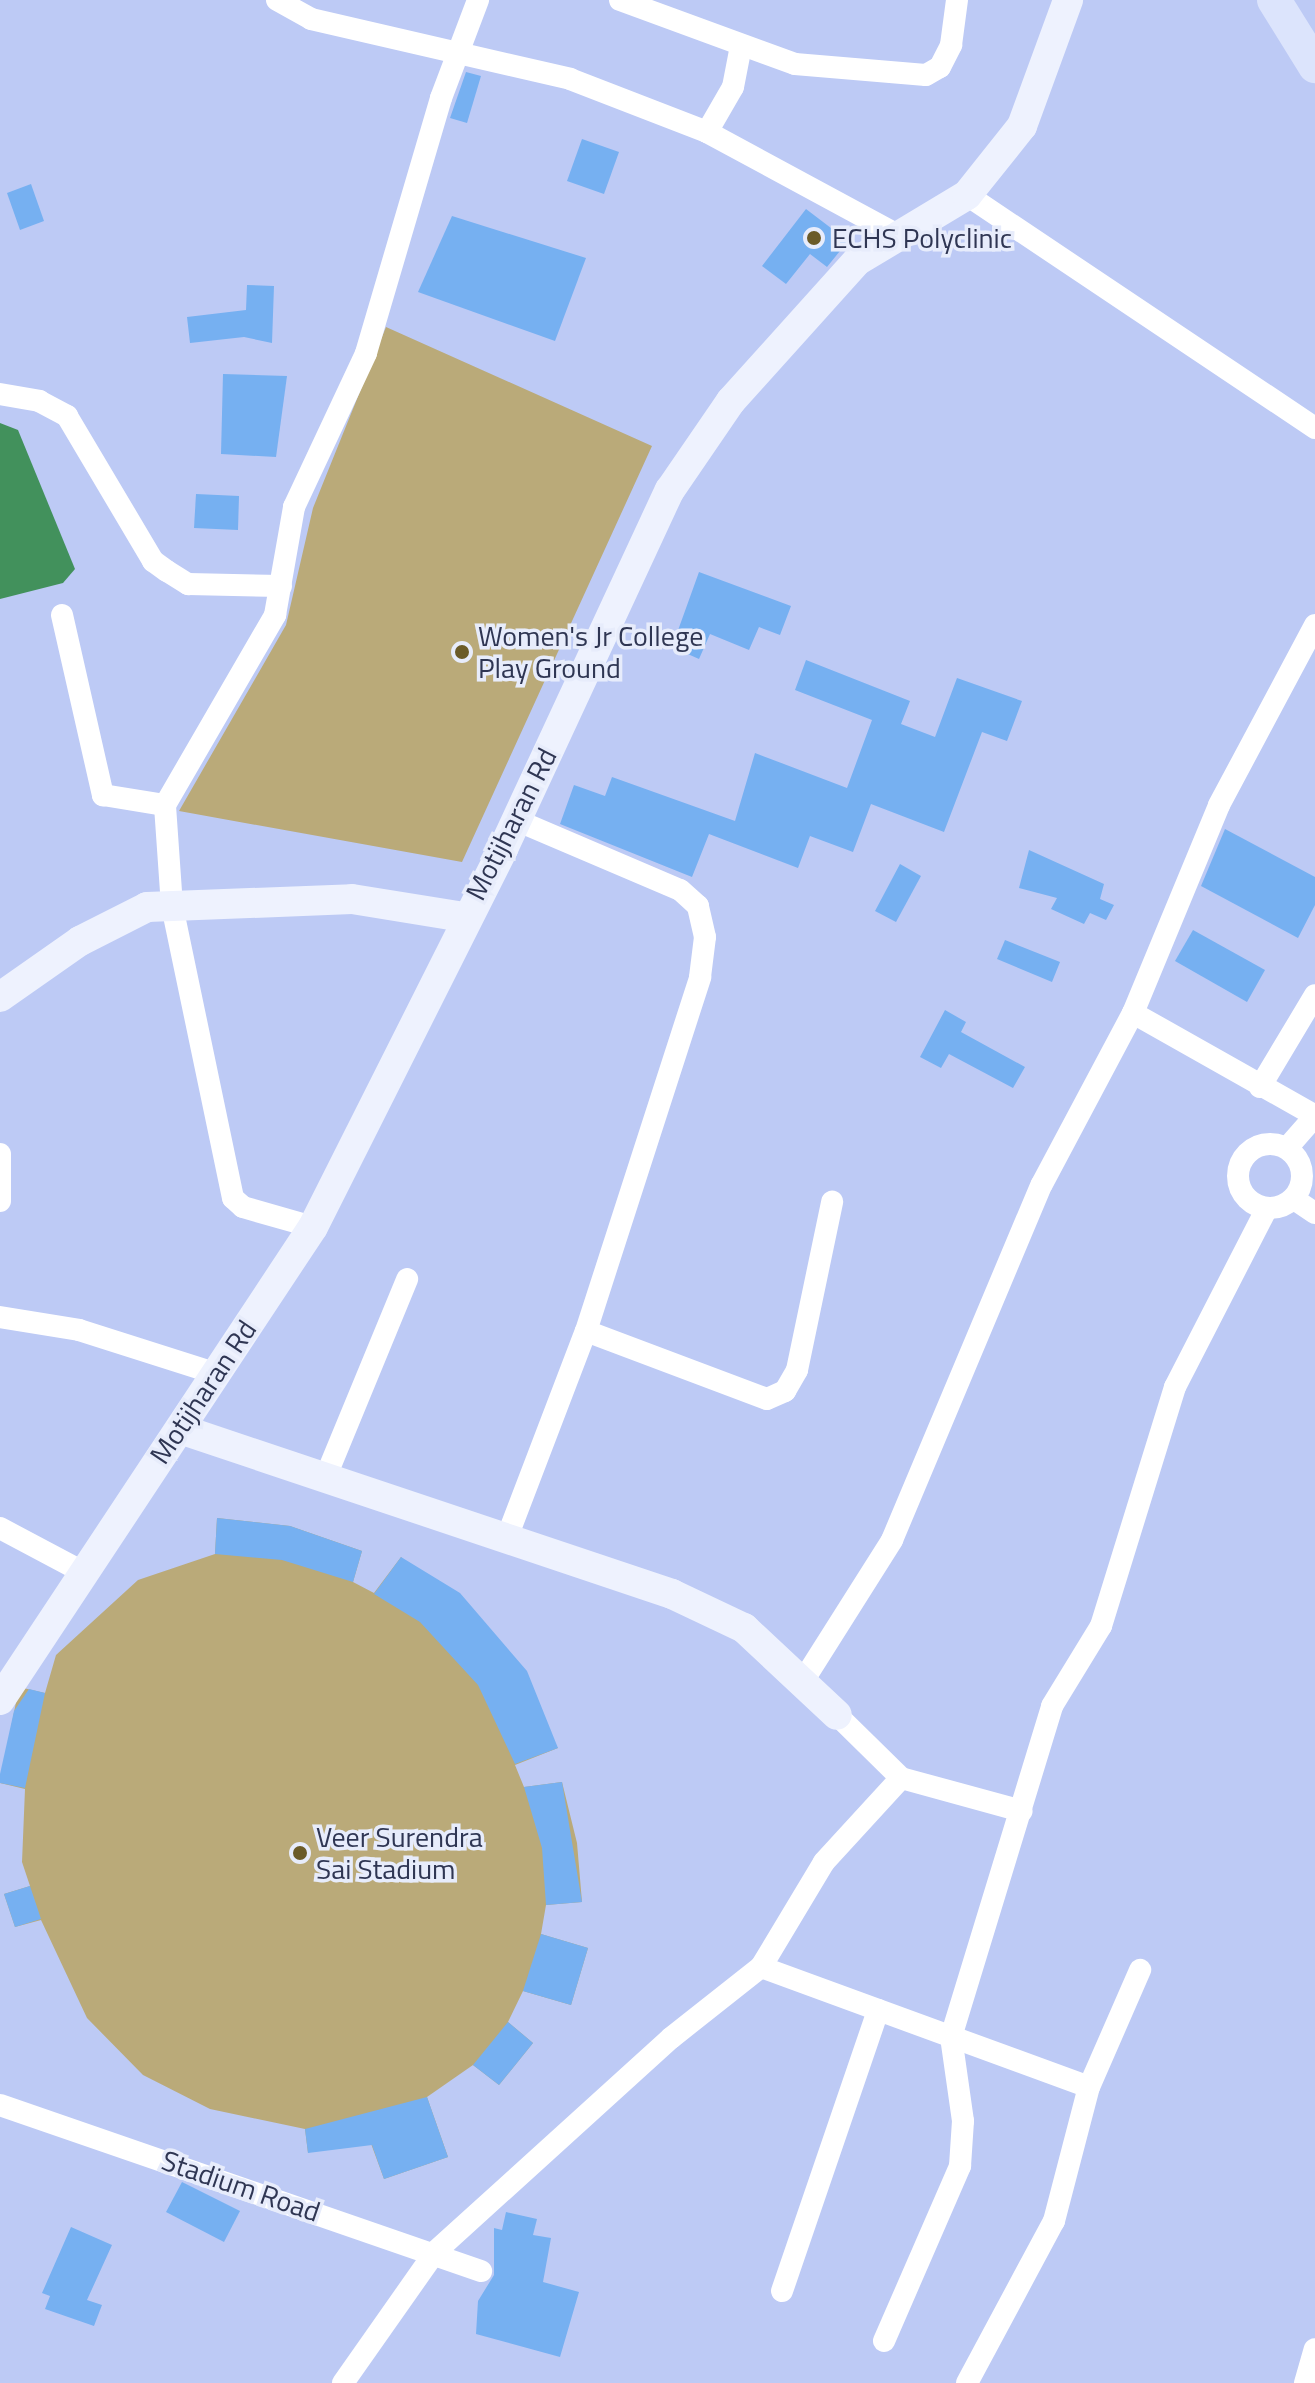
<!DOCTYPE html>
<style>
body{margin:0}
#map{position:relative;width:1315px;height:2383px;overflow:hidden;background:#bdcaf5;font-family:"Titillium Web",sans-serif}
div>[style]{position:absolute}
.green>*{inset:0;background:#baaa79}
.water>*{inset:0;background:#42915c}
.building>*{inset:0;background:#76b0f1}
.street>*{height:22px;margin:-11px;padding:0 11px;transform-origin:11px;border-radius:11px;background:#fff}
.street>.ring{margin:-11px;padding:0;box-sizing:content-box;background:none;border:22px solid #fff;border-radius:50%}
.secondary>*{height:30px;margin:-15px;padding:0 15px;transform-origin:15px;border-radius:15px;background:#eef2fe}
.primary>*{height:34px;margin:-17px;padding:0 17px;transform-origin:17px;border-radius:17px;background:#dce4fc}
.dots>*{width:22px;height:22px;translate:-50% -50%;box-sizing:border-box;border:4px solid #e7ecfb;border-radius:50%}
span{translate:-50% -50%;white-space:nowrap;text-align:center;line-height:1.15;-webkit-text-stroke:7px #e7ecfb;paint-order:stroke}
.poi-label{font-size:28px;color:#2f3653}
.left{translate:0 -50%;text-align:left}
.street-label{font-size:28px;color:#2f3653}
</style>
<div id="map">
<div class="green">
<div style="clip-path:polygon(386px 327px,652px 446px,462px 862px,179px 811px,286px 625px,313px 508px)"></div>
<div style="clip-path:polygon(217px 1518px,290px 1526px,362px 1551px,353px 1582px,374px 1593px,401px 1557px,558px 1748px,515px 1765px,524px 1787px,562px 1782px,577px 1843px,582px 1902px,546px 1905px,541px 1934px,588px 1948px,571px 2005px,523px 1991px,508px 2022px,533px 2043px,499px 2085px,473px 2065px,427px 2097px,448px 2157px,384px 2179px,362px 2119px,308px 2153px,305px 2129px,210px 2109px,143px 2075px,87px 2018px,41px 1920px,15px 1927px,4px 1894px,30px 1886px,22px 1862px,25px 1789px,0 1783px,19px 1687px,45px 1693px,56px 1655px,138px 1580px,215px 1554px)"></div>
</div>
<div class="water">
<div style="clip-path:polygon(0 423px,18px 430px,75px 569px,63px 583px,0 599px)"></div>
</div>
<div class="building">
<div style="clip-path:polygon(466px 72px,481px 76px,467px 123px,450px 118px)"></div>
<div style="clip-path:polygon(582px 139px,619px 152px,604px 194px,567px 181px)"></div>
<div style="clip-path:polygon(31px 184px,44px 221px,20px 230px,7px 193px)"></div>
<div style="clip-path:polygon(806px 209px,848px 241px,827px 267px,810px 254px,786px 284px,762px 266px)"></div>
<div style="clip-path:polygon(452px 216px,586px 258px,555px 341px,418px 292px)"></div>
<div style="clip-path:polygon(247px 285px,274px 286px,272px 343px,244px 337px,190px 343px,187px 317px,246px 310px)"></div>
<div style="clip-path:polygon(223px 374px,287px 376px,276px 457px,221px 454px)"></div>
<div style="clip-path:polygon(196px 494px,239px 496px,238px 530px,194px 528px)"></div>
<div style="clip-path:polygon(699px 572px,791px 606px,780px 635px,759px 627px,749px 650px,710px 634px,699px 659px,672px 647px)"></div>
<div style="clip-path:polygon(806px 660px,910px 701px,901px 724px,935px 737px,957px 678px,1022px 701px,1007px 741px,982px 732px,944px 832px,871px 804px,853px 852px,810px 836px,798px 868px,709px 834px,692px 877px,560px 824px,574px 785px,605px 796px,612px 777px,735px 821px,755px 753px,847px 788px,872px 720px,795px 690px)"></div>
<div style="clip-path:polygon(1225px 829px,1315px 877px,1315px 905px,1298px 938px,1201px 886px)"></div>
<div style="clip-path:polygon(1029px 850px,1104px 884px,1100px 899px,1114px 905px,1106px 920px,1090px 913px,1084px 924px,1051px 909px,1057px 898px,1019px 888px)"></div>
<div style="clip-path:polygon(900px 864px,921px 876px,896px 922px,875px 911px)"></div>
<div style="clip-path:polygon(1193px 930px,1265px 970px,1247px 1002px,1175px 961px)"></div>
<div style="clip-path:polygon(1005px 940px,1060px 962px,1052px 982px,997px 959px)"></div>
<div style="clip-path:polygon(945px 1010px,966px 1022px,961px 1032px,1025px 1067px,1013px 1088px,949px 1054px,941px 1068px,920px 1057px)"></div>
<div style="clip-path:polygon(217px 1518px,290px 1526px,362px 1551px,353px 1582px,282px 1560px,215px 1554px)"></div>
<div style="clip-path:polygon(401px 1557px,460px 1593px,527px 1671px,558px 1748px,515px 1764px,478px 1685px,420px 1622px,374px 1594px)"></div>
<div style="clip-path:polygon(29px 1689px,45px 1693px,25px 1788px,0 1783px,0 1774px,14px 1711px)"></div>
<div style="clip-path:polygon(562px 1782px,582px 1902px,546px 1905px,542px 1848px,524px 1787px)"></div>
<div style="clip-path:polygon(30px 1886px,41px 1919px,15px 1927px,4px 1894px)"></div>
<div style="clip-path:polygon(541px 1934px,588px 1948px,571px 2005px,523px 1991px)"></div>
<div style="clip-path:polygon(508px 2022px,533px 2043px,499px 2085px,473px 2065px)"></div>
<div style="clip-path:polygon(427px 2097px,448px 2157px,384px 2179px,372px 2145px,308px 2153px,305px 2129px)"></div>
<div style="clip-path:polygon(182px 2182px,240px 2211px,224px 2242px,166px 2212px)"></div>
<div style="clip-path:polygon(506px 2212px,537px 2219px,533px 2235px,551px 2238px,543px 2282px,579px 2292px,560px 2357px,476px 2334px,478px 2301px,494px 2275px,494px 2228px,502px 2230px)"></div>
<div style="clip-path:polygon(71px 2227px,112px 2245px,87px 2300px,102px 2305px,94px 2326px,45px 2309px,50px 2296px,42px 2293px)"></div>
</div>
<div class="street">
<div style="left:277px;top:0;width:39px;rotate:29deg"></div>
<div style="left:311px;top:19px;width:266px;rotate:13deg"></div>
<div style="left:570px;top:79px;width:147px;rotate:21.1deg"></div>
<div style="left:707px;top:132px;width:215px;rotate:28.4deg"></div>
<div style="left:620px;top:0;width:186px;rotate:20.1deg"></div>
<div style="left:795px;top:64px;width:131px;rotate:4.8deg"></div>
<div style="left:926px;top:75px;width:16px;rotate:-30deg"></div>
<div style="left:940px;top:67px;width:25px;rotate:-63deg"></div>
<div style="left:951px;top:45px;width:45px;rotate:-82.4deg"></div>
<div style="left:707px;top:132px;width:52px;rotate:-60deg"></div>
<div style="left:733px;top:87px;width:38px;rotate:-79deg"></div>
<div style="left:967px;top:195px;width:419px;rotate:33.8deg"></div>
<div style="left:0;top:394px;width:40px;rotate:10deg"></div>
<div style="left:39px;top:401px;width:32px;rotate:28deg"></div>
<div style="left:67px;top:416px;width:169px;rotate:59.3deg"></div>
<div style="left:153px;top:561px;width:17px;rotate:36deg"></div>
<div style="left:167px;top:571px;width:25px;rotate:32deg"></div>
<div style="left:188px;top:584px;width:93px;rotate:1.2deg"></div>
<div style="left:62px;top:615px;width:185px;rotate:77.2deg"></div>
<div style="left:103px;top:795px;width:63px;rotate:9.2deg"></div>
<div style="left:1133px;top:1013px;width:206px;rotate:29.4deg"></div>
<div style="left:1260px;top:1087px;width:107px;rotate:-59.1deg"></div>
<div class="ring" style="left:1238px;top:1144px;width:42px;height:42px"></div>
<div style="left:1287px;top:1148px;width:43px;rotate:-48.8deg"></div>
<div style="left:0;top:1154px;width:47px;rotate:90deg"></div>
<div style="left:1294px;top:1199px;width:25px;rotate:34deg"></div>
<div style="left:313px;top:1227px;width:73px;rotate:-164.1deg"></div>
<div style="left:243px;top:1207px;width:13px;rotate:-138deg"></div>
<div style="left:233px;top:1198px;width:298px;rotate:-101.8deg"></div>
<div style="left:172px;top:906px;width:101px;rotate:-94deg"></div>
<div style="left:165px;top:805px;width:220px;rotate:-59.9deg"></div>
<div style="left:275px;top:615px;width:110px;rotate:-80deg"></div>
<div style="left:294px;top:507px;width:170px;rotate:-64.9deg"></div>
<div style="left:366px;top:353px;width:266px;rotate:-73.6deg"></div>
<div style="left:441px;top:98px;width:105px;rotate:-69.3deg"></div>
<div style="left:0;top:1317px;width:80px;rotate:9.3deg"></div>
<div style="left:79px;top:1330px;width:146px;rotate:17.6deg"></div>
<div style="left:586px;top:1331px;width:193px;rotate:20.6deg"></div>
<div style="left:767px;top:1399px;width:20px;rotate:-24deg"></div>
<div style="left:785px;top:1391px;width:24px;rotate:-60deg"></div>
<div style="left:797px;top:1370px;width:172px;rotate:-78.2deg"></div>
<div style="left:326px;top:1476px;width:213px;rotate:-67.6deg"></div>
<div style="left:0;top:1528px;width:89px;rotate:28deg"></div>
<div style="left:506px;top:1540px;width:224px;rotate:-69.1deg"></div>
<div style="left:586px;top:1331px;width:372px;rotate:-72.1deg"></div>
<div style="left:700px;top:977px;width:40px;rotate:-82.9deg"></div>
<div style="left:705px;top:937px;width:32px;rotate:-103deg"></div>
<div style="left:698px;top:906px;width:24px;rotate:-138deg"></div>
<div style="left:680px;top:890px;width:178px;rotate:-156.9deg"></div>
<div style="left:803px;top:1681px;width:167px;rotate:-57.7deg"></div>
<div style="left:892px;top:1540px;width:386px;rotate:-67.2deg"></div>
<div style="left:1042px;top:1184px;width:194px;rotate:-62deg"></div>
<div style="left:1133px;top:1013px;width:225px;rotate:-67.5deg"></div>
<div style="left:1219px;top:805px;width:204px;rotate:-61.9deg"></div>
<div style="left:837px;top:1715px;width:90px;rotate:44.5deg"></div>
<div style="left:901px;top:1778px;width:125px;rotate:15.3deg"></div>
<div style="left:761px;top:1967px;width:349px;rotate:20.1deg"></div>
<div style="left:0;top:2105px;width:509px;rotate:19.04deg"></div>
<div style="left:782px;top:2291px;width:297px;rotate:-71.1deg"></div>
<div style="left:884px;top:2341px;width:191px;rotate:-66.5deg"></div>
<div style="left:960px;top:2166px;width:45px;rotate:-86.2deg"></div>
<div style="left:963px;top:2121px;width:85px;rotate:-98.1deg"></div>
<div style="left:951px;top:2037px;width:346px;rotate:-73deg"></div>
<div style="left:1052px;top:1706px;width:94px;rotate:-58.5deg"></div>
<div style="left:1101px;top:1626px;width:250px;rotate:-72.8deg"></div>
<div style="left:1175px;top:1387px;width:199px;rotate:-62.8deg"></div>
<div style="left:343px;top:2383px;width:160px;rotate:-54.9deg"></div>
<div style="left:435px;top:2252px;width:319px;rotate:-42.2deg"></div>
<div style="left:671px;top:2038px;width:115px;rotate:-38.3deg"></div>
<div style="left:761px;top:1967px;width:122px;rotate:-59deg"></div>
<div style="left:824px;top:1862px;width:114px;rotate:-47.5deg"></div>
<div style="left:967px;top:2383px;width:184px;rotate:-61.8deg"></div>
<div style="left:1054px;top:2221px;width:138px;rotate:-75.4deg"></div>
<div style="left:1089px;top:2087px;width:128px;rotate:-66.4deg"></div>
<div style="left:1305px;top:2383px;width:35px;rotate:-74deg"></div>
</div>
<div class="secondary">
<div style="left:0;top:997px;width:98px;rotate:-35deg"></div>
<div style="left:80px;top:941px;width:75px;rotate:-26.9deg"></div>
<div style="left:147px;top:907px;width:205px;rotate:-2.2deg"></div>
<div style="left:352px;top:899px;width:112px;rotate:9.2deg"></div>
<div style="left:180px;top:1429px;width:519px;rotate:18.54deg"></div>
<div style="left:672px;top:1594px;width:80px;rotate:25.3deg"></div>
<div style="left:744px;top:1628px;width:127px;rotate:43.1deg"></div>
<div style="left:0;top:1700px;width:567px;rotate:-56.51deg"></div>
<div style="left:313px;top:1227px;width:423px;rotate:-63.3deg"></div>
<div style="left:503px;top:849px;width:396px;rotate:-65.1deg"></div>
<div style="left:670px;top:490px;width:108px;rotate:-55.6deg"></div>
<div style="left:731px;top:401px;width:188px;rotate:-48deg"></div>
<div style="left:857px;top:261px;width:128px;rotate:-31deg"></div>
<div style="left:967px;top:195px;width:88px;rotate:-51.4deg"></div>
<div style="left:1022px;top:126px;width:134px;rotate:-69.9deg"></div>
</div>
<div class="primary">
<div style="left:1274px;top:0;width:78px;rotate:58.2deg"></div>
</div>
<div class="dots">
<div style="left:814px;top:238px;background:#6b5b28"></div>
<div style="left:462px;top:652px;background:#6b5b28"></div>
<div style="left:300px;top:1853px;background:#6b5b28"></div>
</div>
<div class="poi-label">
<span class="left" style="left:832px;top:238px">ECHS Polyclinic</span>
<span class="left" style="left:478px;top:652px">Women's Jr College<br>Play Ground</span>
<span class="left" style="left:316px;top:1853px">Veer Surendra<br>Sai Stadium</span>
</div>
<div class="street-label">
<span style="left:511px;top:824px;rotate:-63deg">Motijharan Rd</span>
<span style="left:203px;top:1392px;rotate:-56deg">Motijharan Rd</span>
<span style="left:241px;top:2186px;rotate:19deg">Stadium Road</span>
</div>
</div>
